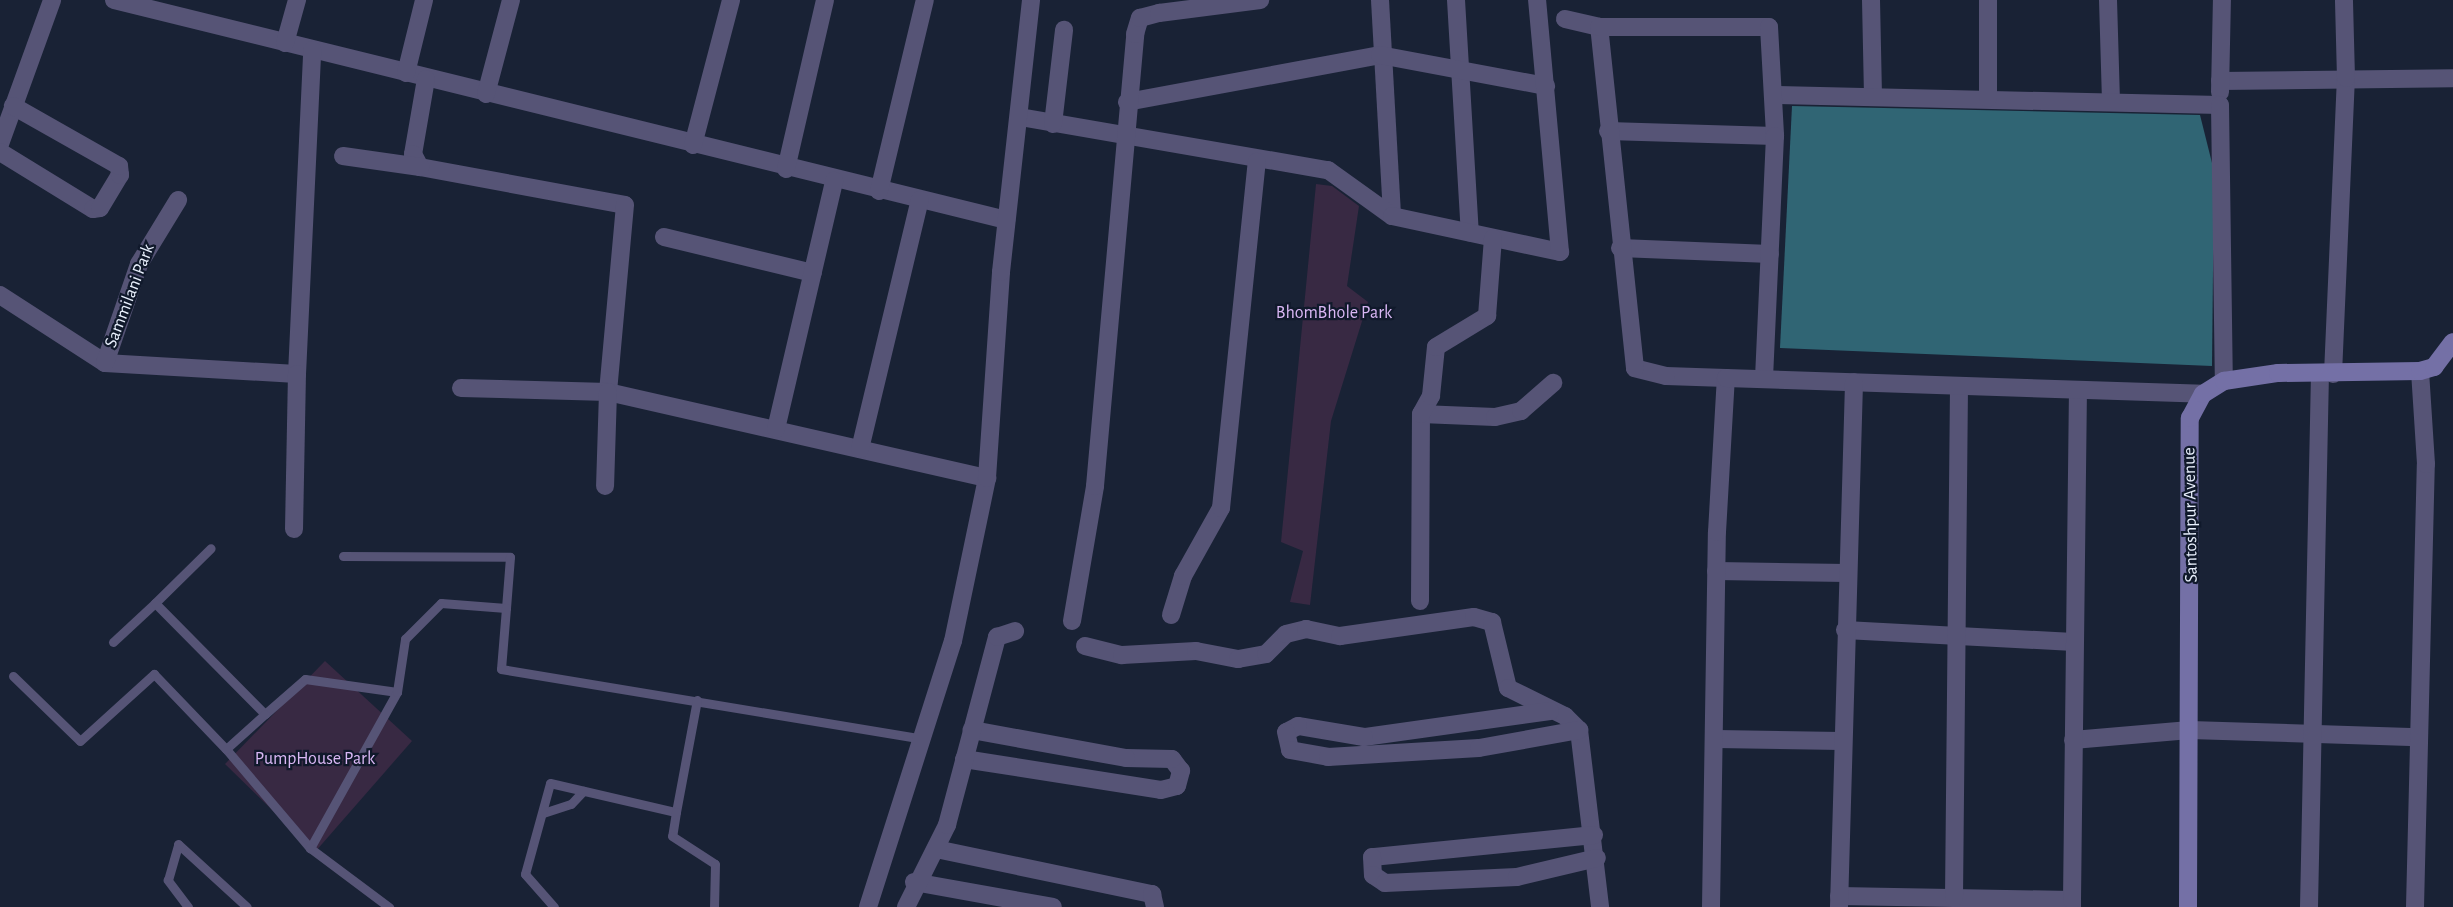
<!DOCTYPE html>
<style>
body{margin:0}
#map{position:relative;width:2453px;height:907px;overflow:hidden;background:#192235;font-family:"Alegreya Sans",sans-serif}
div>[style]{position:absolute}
.green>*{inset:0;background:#382943}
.water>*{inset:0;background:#306574}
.lane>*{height:9px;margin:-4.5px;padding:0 4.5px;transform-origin:4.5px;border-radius:4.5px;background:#565476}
.street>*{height:18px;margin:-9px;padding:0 9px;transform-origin:9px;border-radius:9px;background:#565476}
.secondary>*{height:18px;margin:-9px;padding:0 9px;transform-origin:9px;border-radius:9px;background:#7470a6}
span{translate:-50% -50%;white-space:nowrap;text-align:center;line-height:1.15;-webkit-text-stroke:4.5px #10192b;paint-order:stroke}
.street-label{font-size:18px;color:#e9f0fd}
.park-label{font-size:18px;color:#d9b7f4}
</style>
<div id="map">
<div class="green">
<div style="clip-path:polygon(1316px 184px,1332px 186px,1359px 206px,1347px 286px,1368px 302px,1331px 421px,1310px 605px,1290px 602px,1303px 551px,1281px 542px)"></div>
<div style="clip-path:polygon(325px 661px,412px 741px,315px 852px,225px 764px)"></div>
</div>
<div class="water">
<div style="clip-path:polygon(1792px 106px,2200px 115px,2214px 171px,2212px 366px,1780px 348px)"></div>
</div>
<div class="lane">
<div style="left:343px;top:556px;width:167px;rotate:0.3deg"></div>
<div style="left:510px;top:557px;width:51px;rotate:94.5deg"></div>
<div style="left:155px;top:603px;width:78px;rotate:-44.5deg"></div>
<div style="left:113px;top:642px;width:57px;rotate:-42.9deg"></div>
<div style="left:155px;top:603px;width:156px;rotate:45.3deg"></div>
<div style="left:265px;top:714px;width:53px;rotate:-41.2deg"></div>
<div style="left:305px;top:679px;width:93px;rotate:8deg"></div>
<div style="left:397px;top:692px;width:179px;rotate:119.1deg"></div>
<div style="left:310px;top:848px;width:130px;rotate:-130.3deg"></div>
<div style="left:226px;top:749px;width:52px;rotate:-41.9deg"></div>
<div style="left:13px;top:676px;width:93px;rotate:44.1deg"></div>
<div style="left:80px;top:741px;width:100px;rotate:-42.2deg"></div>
<div style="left:154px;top:674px;width:104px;rotate:46.2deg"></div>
<div style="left:397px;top:692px;width:54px;rotate:-81.4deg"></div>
<div style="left:405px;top:639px;width:51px;rotate:-45deg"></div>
<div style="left:441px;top:603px;width:65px;rotate:4.4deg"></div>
<div style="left:506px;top:608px;width:61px;rotate:94.7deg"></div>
<div style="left:501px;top:669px;width:427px;rotate:9.4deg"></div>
<div style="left:676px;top:812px;width:114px;rotate:-79.4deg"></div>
<div style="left:543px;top:813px;width:29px;rotate:-18deg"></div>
<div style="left:571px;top:804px;width:18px;rotate:-47deg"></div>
<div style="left:310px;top:848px;width:99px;rotate:36.8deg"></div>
<div style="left:188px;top:907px;width:34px;rotate:-127deg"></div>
<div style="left:168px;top:880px;width:37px;rotate:-74deg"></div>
<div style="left:178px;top:844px;width:93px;rotate:42.4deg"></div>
<div style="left:554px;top:907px;width:44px;rotate:-131.3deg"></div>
<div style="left:525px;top:874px;width:94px;rotate:-74.6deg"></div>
<div style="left:550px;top:783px;width:129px;rotate:13deg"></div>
<div style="left:676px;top:812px;width:24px;rotate:99deg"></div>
<div style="left:672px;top:836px;width:51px;rotate:33.1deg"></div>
<div style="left:715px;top:864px;width:43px;rotate:91.3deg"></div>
</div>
<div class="street">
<div style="left:114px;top:0;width:919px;rotate:13.85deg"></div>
<div style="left:1380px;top:0;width:216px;rotate:86.8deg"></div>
<div style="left:1456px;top:0;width:233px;rotate:86.6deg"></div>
<div style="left:1871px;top:0;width:96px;rotate:88.8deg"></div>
<div style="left:2108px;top:0;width:101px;rotate:88.3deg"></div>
<div style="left:1565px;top:19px;width:35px;rotate:13deg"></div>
<div style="left:285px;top:43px;width:45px;rotate:-74.4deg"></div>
<div style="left:406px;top:73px;width:75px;rotate:-76.1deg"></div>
<div style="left:426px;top:79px;width:76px;rotate:99.8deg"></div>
<div style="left:413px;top:154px;width:15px;rotate:62deg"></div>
<div style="left:420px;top:167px;width:208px;rotate:10.5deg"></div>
<div style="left:625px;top:205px;width:188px;rotate:95.2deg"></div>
<div style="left:608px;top:392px;width:389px;rotate:12.8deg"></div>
<div style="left:2220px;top:81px;width:233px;rotate:-0.7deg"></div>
<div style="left:2220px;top:92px;width:92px;rotate:-88.8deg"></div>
<div style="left:486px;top:94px;width:97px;rotate:-75.1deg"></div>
<div style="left:1775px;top:95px;width:445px;rotate:1.3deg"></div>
<div style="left:2220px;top:105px;width:276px;rotate:89.2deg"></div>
<div style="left:1988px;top:98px;width:98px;rotate:-90deg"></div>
<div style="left:1127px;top:102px;width:257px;rotate:-10.5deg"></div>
<div style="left:1380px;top:55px;width:169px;rotate:10.6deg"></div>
<div style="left:1020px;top:117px;width:313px;rotate:9.8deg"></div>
<div style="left:1328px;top:170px;width:79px;rotate:35.7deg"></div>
<div style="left:1392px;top:216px;width:172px;rotate:12.1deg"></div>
<div style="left:1560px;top:252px;width:253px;rotate:-95.2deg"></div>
<div style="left:1053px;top:124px;width:95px;rotate:-83.3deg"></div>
<div style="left:1608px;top:131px;width:167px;rotate:1.7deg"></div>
<div style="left:0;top:144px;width:153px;rotate:-70.1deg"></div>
<div style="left:693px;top:145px;width:150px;rotate:-75.3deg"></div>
<div style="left:0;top:152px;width:109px;rotate:31.5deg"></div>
<div style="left:93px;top:209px;width:7px;rotate:-8deg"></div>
<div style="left:100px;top:208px;width:39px;rotate:-59deg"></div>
<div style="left:120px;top:175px;width:9px;rotate:-96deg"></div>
<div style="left:119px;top:166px;width:122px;rotate:-150.5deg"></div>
<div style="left:343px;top:156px;width:78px;rotate:8.1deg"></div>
<div style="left:786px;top:169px;width:173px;rotate:-77deg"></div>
<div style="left:879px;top:191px;width:196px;rotate:-76.5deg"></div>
<div style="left:664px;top:237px;width:153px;rotate:13.6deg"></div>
<div style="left:1620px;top:248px;width:150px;rotate:2.3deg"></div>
<div style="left:0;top:295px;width:125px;rotate:32.9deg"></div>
<div style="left:105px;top:363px;width:192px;rotate:3.3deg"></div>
<div style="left:297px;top:374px;width:324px;rotate:-87.3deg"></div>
<div style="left:105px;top:363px;width:105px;rotate:-71deg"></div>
<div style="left:139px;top:264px;width:75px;rotate:-58.6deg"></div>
<div style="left:2333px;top:374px;width:296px;rotate:-87.5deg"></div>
<div style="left:2346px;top:78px;width:78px;rotate:-91.5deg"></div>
<div style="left:1726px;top:378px;width:60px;rotate:-178.1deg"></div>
<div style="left:1666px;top:376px;width:32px;rotate:-166deg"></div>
<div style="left:1635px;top:368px;width:343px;rotate:-96deg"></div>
<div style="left:1599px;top:27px;width:170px"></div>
<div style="left:1769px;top:27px;width:109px;rotate:86.8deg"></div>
<div style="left:1775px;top:136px;width:243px;rotate:92.6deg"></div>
<div style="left:461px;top:388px;width:147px;rotate:1.6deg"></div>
<div style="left:608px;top:392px;width:94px;rotate:91.8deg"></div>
<div style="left:1421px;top:414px;width:74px;rotate:2.3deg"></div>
<div style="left:1495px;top:417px;width:27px;rotate:-13deg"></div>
<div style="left:1521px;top:411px;width:43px;rotate:-41.2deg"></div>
<div style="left:776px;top:429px;width:255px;rotate:-76.8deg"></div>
<div style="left:860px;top:449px;width:256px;rotate:-76.5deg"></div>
<div style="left:294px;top:529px;width:155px;rotate:-88.9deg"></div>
<div style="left:1716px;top:571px;width:131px;rotate:0.9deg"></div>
<div style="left:1420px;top:601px;width:187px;rotate:-89.7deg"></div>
<div style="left:1421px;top:414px;width:21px;rotate:-61deg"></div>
<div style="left:1431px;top:396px;width:49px;rotate:-84.2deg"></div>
<div style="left:1436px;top:347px;width:60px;rotate:-31.3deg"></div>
<div style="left:1487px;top:316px;width:78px;rotate:-85.6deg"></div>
<div style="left:1171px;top:615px;width:41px;rotate:-72.9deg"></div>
<div style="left:1183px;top:576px;width:78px;rotate:-60.8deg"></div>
<div style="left:1221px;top:508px;width:348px;rotate:-84.1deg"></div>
<div style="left:1072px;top:621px;width:137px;rotate:-80.3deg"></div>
<div style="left:1095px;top:486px;width:454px;rotate:-84.9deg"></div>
<div style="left:1135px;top:34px;width:17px;rotate:-73deg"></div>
<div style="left:1140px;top:18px;width:20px;rotate:-15deg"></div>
<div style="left:1159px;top:13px;width:102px;rotate:-7.3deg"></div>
<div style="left:1845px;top:630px;width:229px;rotate:3deg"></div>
<div style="left:1085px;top:646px;width:38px;rotate:14deg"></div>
<div style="left:1122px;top:655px;width:74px;rotate:-3.1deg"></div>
<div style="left:1196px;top:651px;width:43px;rotate:10.8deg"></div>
<div style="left:1238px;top:659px;width:28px;rotate:-10deg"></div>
<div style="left:1266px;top:654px;width:28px;rotate:-45deg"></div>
<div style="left:1286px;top:634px;width:21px;rotate:-14deg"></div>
<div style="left:1306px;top:629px;width:35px;rotate:12deg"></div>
<div style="left:1340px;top:636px;width:135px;rotate:-8.1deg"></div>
<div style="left:1474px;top:617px;width:19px;rotate:16deg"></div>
<div style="left:1492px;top:622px;width:68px;rotate:76.4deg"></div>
<div style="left:1508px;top:688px;width:64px;rotate:26.2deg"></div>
<div style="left:1565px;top:716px;width:20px;rotate:45deg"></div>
<div style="left:1579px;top:730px;width:178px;rotate:83.2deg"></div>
<div style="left:1550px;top:711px;width:188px;rotate:172deg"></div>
<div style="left:1364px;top:737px;width:67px;rotate:-170.5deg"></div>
<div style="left:1298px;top:726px;width:13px;rotate:153deg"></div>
<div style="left:1286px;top:732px;width:18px;rotate:77deg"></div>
<div style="left:1290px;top:750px;width:39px;rotate:10deg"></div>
<div style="left:1328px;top:757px;width:151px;rotate:-3.4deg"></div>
<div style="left:1479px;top:748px;width:102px;rotate:-10.2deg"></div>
<div style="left:1716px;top:739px;width:125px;rotate:0.9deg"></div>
<div style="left:2073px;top:740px;width:117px;rotate:-4.9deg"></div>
<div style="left:2190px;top:730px;width:228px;rotate:1.8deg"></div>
<div style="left:964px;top:759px;width:199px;rotate:8.9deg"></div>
<div style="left:1161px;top:790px;width:16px;rotate:-14deg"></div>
<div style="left:1177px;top:786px;width:16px;rotate:-75deg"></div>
<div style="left:1181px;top:771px;width:15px;rotate:-127deg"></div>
<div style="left:1172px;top:759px;width:46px;rotate:-178.8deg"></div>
<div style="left:1126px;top:758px;width:157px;rotate:-169.7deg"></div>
<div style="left:1594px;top:835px;width:223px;rotate:174.3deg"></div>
<div style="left:1372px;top:857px;width:18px;rotate:87deg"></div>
<div style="left:1373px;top:875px;width:14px;rotate:34deg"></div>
<div style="left:1385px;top:883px;width:132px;rotate:-2.6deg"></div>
<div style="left:1517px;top:877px;width:82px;rotate:-13.4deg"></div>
<div style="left:936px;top:849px;width:221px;rotate:11.8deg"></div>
<div style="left:1152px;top:894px;width:13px;rotate:77deg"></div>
<div style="left:914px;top:882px;width:141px;rotate:10.2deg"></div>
<div style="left:1839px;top:896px;width:233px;rotate:1deg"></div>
<div style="left:2072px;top:900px;width:7px;rotate:90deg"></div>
<div style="left:1954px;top:898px;width:512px;rotate:-89.44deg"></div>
<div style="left:2072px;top:900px;width:510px;rotate:-89.33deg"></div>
<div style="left:868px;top:907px;width:279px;rotate:-72.3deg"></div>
<div style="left:953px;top:641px;width:167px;rotate:-78.2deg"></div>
<div style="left:987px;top:478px;width:206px;rotate:-86.1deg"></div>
<div style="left:1001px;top:272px;width:274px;rotate:-83.7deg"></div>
<div style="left:906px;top:907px;width:92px;rotate:-63.4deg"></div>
<div style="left:947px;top:825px;width:195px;rotate:-75.1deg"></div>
<div style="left:997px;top:637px;width:19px;rotate:-18deg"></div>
<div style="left:1711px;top:907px;width:375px;rotate:-89.1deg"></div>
<div style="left:1717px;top:532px;width:154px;rotate:-86.7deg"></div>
<div style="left:1726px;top:378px;width:477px;rotate:1.9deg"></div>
<div style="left:1839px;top:907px;width:525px;rotate:-88.36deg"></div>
<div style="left:2309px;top:907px;width:533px;rotate:-88.82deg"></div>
<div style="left:2415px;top:907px;width:443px;rotate:-88.6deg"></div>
<div style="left:2426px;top:464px;width:93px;rotate:-93.7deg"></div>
</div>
<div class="secondary">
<div style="left:2188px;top:907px;width:489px;rotate:-89.8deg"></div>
<div style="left:2190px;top:418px;width:27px;rotate:-62deg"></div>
<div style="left:2203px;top:394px;width:25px;rotate:-32deg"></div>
<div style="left:2224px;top:381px;width:55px;rotate:-8.4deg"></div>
<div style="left:2278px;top:373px;width:142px;rotate:-0.8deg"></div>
<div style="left:2420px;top:371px;width:15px;rotate:-16deg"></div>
<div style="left:2434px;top:367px;width:31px;rotate:-53deg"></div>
</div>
<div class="street-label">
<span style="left:130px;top:296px;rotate:-69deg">Sammilani Park</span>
<span style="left:2191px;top:515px;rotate:-91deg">Santoshpur Avenue</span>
</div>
<div class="park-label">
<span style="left:1334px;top:313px">BhomBhole Park</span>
<span style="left:315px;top:759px">PumpHouse Park</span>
</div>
</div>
